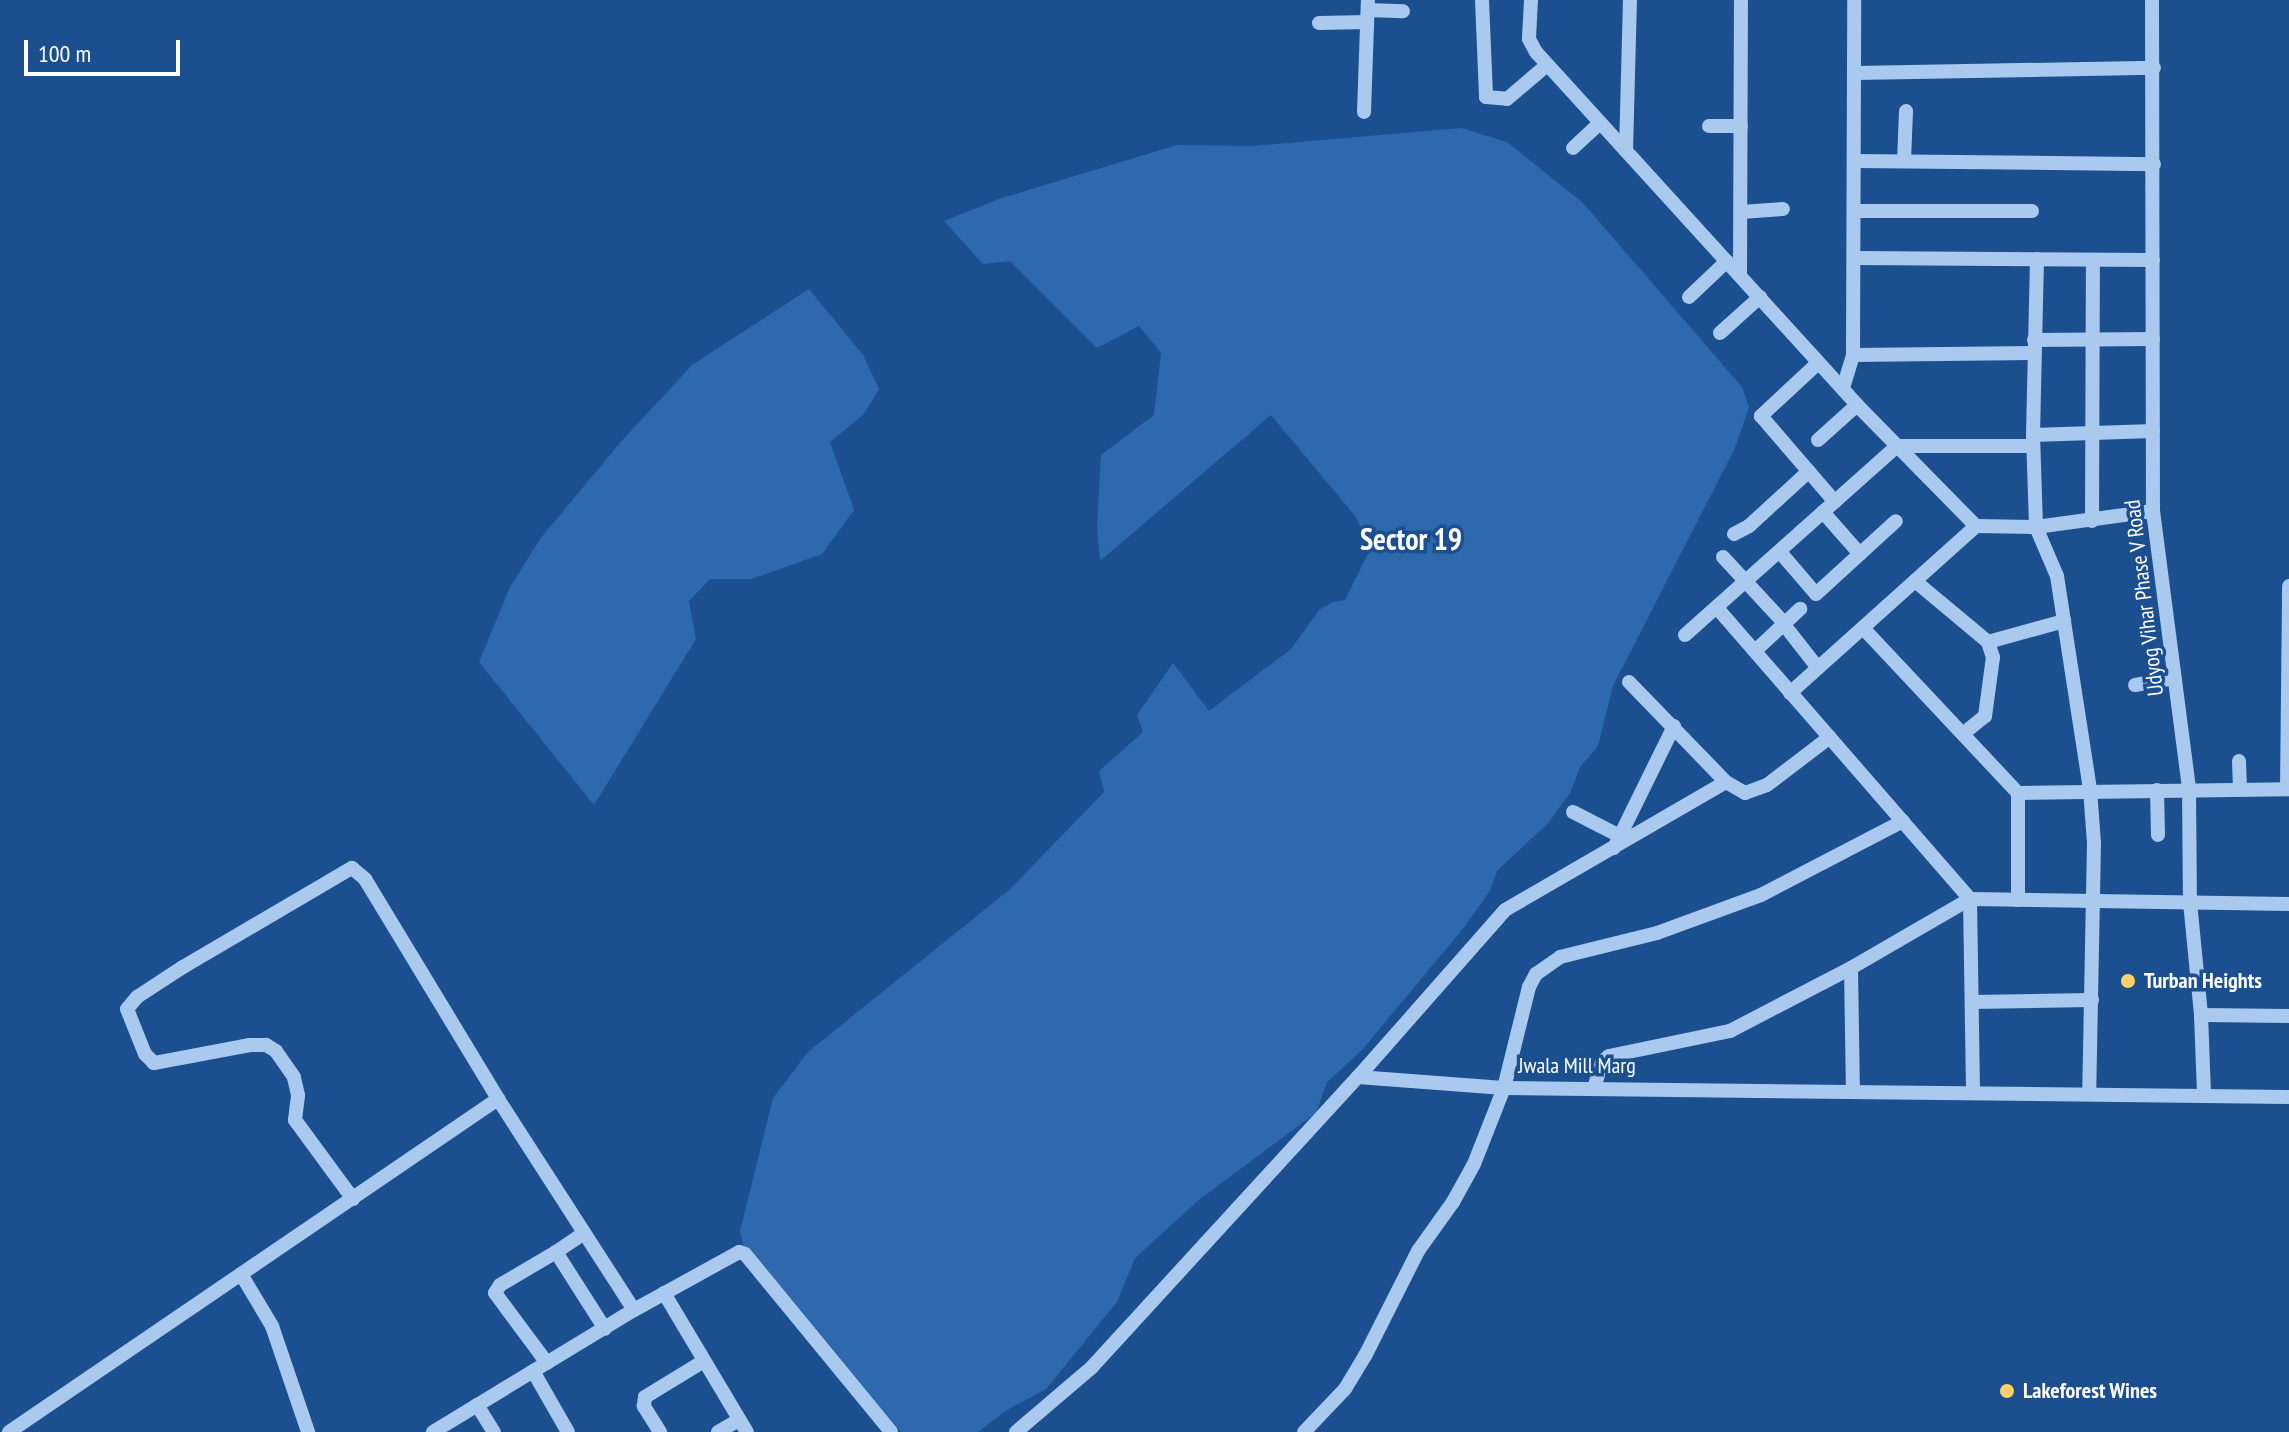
<!DOCTYPE html>
<style>
body{margin:0}
#map{position:relative;width:2289px;height:1432px;overflow:hidden;background:#1b4f8f;font-family:"PT Sans Narrow",sans-serif}
div>[style]{position:absolute}
.green>*{inset:0;background:#2e69ad}
.minor>*{height:14px;margin:-7px;padding:0 7px;transform-origin:7px;border-radius:7px;background:#a9c9ee}
.dots>*{width:22px;height:22px;translate:-50% -50%;box-sizing:border-box;border:4px solid #1b4f8f;border-radius:50%}
span{translate:-50% -50%;white-space:nowrap;text-align:center;line-height:1.15;-webkit-text-stroke:7px #1b4f8f;paint-order:stroke}
.street-label{font-size:22px;color:#fff}
.poi-label{font-size:22px;color:#fff;font-weight:700}
.left{translate:0 -50%;text-align:left}
.district-label{font-size:30px;color:#fff;font-weight:700}
.scale{position:absolute;left:24px;top:40px;width:156px;height:36px;box-sizing:border-box;border:4px solid #fff;border-top:0;padding-left:10px;font-size:24px;line-height:28px;white-space:nowrap;color:#fff;-webkit-text-stroke:6px #1b4f8f;paint-order:stroke}
</style>
<div id="map">
<div class="green">
<div style="clip-path:polygon(1461px 128px,1507px 142px,1583px 203px,1742px 387px,1749px 407px,1735px 448px,1613px 686px,1598px 746px,1580px 767px,1570px 793px,1549px 822px,1497px 871px,1490px 891px,1462px 930px,1362px 1050px,1327px 1082px,1316px 1113px,1200px 1199px,1135px 1258px,1117px 1302px,1046px 1389px,1007px 1410px,978px 1432px,901px 1432px,744px 1249px,740px 1231px,773px 1098px,808px 1052px,1009px 890px,1104px 792px,1099px 771px,1143px 732px,1137px 715px,1173px 663px,1209px 711px,1291px 649px,1319px 610px,1333px 602px,1345px 600px,1370px 549px,1356px 517px,1271px 415px,1100px 561px,1097px 526px,1101px 455px,1154px 415px,1161px 353px,1139px 326px,1097px 348px,1010px 261px,983px 264px,944px 221px,999px 199px,1177px 145px,1252px 146px)"></div>
<div style="clip-path:polygon(809px 289px,863px 355px,879px 389px,864px 414px,830px 442px,854px 510px,822px 554px,751px 579px,710px 579px,689px 601px,696px 639px,594px 805px,479px 662px,510px 587px,540px 539px,620px 443px,692px 365px)"></div>
</div>
<div class="minor">
<div style="left:1482px;top:0;width:97px;rotate:87.6deg"></div>
<div style="left:1486px;top:97px;width:21px;rotate:5deg"></div>
<div style="left:1507px;top:99px;width:52px;rotate:-40.4deg"></div>
<div style="left:1531px;top:0;width:39px;rotate:93deg"></div>
<div style="left:1529px;top:39px;width:15px;rotate:62deg"></div>
<div style="left:1536px;top:52px;width:477px;rotate:47.7deg"></div>
<div style="left:1857px;top:405px;width:170px;rotate:45.5deg"></div>
<div style="left:1976px;top:526px;width:60px;rotate:1deg"></div>
<div style="left:2036px;top:527px;width:118px;rotate:-7.8deg"></div>
<div style="left:2152px;top:0;width:511px;rotate:89.89deg"></div>
<div style="left:2153px;top:511px;width:281px;rotate:82.6deg"></div>
<div style="left:2189px;top:790px;width:112px;rotate:89.5deg"></div>
<div style="left:2190px;top:902px;width:114px;rotate:84.4deg"></div>
<div style="left:2201px;top:1015px;width:79px;rotate:87.8deg"></div>
<div style="left:1368px;top:10px;width:35px;rotate:2deg"></div>
<div style="left:1319px;top:23px;width:48px;rotate:-1.2deg"></div>
<div style="left:1855px;top:73px;width:299px;rotate:-1deg"></div>
<div style="left:1364px;top:112px;width:112px;rotate:-88deg"></div>
<div style="left:1709px;top:126px;width:32px"></div>
<div style="left:1573px;top:148px;width:37px;rotate:-43deg"></div>
<div style="left:1626px;top:151px;width:151px;rotate:-88.5deg"></div>
<div style="left:1855px;top:161px;width:299px;rotate:0.6deg"></div>
<div style="left:1904px;top:161px;width:50px;rotate:-87.7deg"></div>
<div style="left:1855px;top:211px;width:177px"></div>
<div style="left:1741px;top:212px;width:42px;rotate:-4.1deg"></div>
<div style="left:1855px;top:258px;width:298px;rotate:0.4deg"></div>
<div style="left:2037px;top:259px;width:176px;rotate:91.3deg"></div>
<div style="left:2033px;top:435px;width:92px;rotate:88.1deg"></div>
<div style="left:2036px;top:527px;width:53px;rotate:66.8deg"></div>
<div style="left:2057px;top:576px;width:216px;rotate:81.2deg"></div>
<div style="left:2090px;top:789px;width:54px;rotate:85.8deg"></div>
<div style="left:2094px;top:843px;width:251px;rotate:91.1deg"></div>
<div style="left:1740px;top:275px;width:275px;rotate:-89.8deg"></div>
<div style="left:1689px;top:297px;width:52px;rotate:-43.5deg"></div>
<div style="left:1720px;top:333px;width:54px;rotate:-42deg"></div>
<div style="left:2034px;top:340px;width:119px;rotate:-0.5deg"></div>
<div style="left:1853px;top:355px;width:181px;rotate:-0.6deg"></div>
<div style="left:1818px;top:363px;width:78px;rotate:137.1deg"></div>
<div style="left:1761px;top:416px;width:113px;rotate:49.3deg"></div>
<div style="left:1843px;top:388px;width:34px;rotate:-73deg"></div>
<div style="left:1853px;top:355px;width:355px;rotate:-89.8deg"></div>
<div style="left:2033px;top:435px;width:120px;rotate:-1.9deg"></div>
<div style="left:1818px;top:440px;width:52px;rotate:-41.9deg"></div>
<div style="left:1823px;top:512px;width:56px;rotate:48.6deg"></div>
<div style="left:2092px;top:521px;width:261px;rotate:-89.8deg"></div>
<div style="left:1734px;top:534px;width:17px;rotate:-28deg"></div>
<div style="left:1749px;top:526px;width:81px;rotate:-42.5deg"></div>
<div style="left:1780px;top:552px;width:55px;rotate:49.4deg"></div>
<div style="left:1816px;top:594px;width:108px;rotate:-42.4deg"></div>
<div style="left:1723px;top:557px;width:91px;rotate:47.2deg"></div>
<div style="left:1915px;top:581px;width:95px;rotate:39.9deg"></div>
<div style="left:1988px;top:642px;width:16px;rotate:72deg"></div>
<div style="left:1993px;top:657px;width:60px;rotate:97.7deg"></div>
<div style="left:1985px;top:716px;width:28px;rotate:141deg"></div>
<div style="left:1718px;top:609px;width:384px;rotate:49deg"></div>
<div style="left:1970px;top:899px;width:194px;rotate:89.1deg"></div>
<div style="left:1863px;top:628px;width:226px;rotate:46.8deg"></div>
<div style="left:2018px;top:793px;width:271px;rotate:-0.8deg"></div>
<div style="left:1789px;top:631px;width:47px;rotate:51.9deg"></div>
<div style="left:1685px;top:635px;width:284px;rotate:-41.7deg"></div>
<div style="left:1897px;top:446px;width:136px"></div>
<div style="left:1988px;top:642px;width:79px;rotate:-15.4deg"></div>
<div style="left:1755px;top:651px;width:62px;rotate:-43deg"></div>
<div style="left:1629px;top:682px;width:139px;rotate:45.9deg"></div>
<div style="left:1726px;top:782px;width:22px;rotate:30deg"></div>
<div style="left:1745px;top:793px;width:23px;rotate:-20deg"></div>
<div style="left:1767px;top:785px;width:79px;rotate:-37.3deg"></div>
<div style="left:2135px;top:685px;width:40px;rotate:-10deg"></div>
<div style="left:1790px;top:693px;width:250px;rotate:-41.9deg"></div>
<div style="left:2239px;top:761px;width:28px;rotate:88deg"></div>
<div style="left:2287px;top:789px;width:203px;rotate:-89.4deg"></div>
<div style="left:2157px;top:790px;width:45px;rotate:88.7deg"></div>
<div style="left:1573px;top:812px;width:53px;rotate:27.1deg"></div>
<div style="left:1614px;top:848px;width:136px;rotate:-63.8deg"></div>
<div style="left:2018px;top:900px;width:107px;rotate:-90deg"></div>
<div style="left:1851px;top:968px;width:122px;rotate:89.1deg"></div>
<div style="left:1972px;top:1002px;width:120px;rotate:-1deg"></div>
<div style="left:2201px;top:1015px;width:88px;rotate:0.7deg"></div>
<div style="left:1358px;top:1077px;width:222px;rotate:-48.6deg"></div>
<div style="left:1505px;top:910px;width:255px;rotate:-30.1deg"></div>
<div style="left:1594px;top:1088px;width:27px;rotate:-73deg"></div>
<div style="left:1602px;top:1062px;width:9px;rotate:-41deg"></div>
<div style="left:1609px;top:1056px;width:124px;rotate:-11.7deg"></div>
<div style="left:1730px;top:1031px;width:136px;rotate:-27.5deg"></div>
<div style="left:1851px;top:968px;width:138px;rotate:-30.1deg"></div>
<div style="left:1970px;top:899px;width:319px;rotate:0.9deg"></div>
<div style="left:353px;top:1199px;width:98px;rotate:-126.3deg"></div>
<div style="left:295px;top:1120px;width:25px;rotate:-83deg"></div>
<div style="left:298px;top:1095px;width:18px;rotate:-103deg"></div>
<div style="left:294px;top:1077px;width:32px;rotate:-125deg"></div>
<div style="left:276px;top:1051px;width:12px;rotate:-149deg"></div>
<div style="left:266px;top:1045px;width:16px;rotate:180deg"></div>
<div style="left:250px;top:1045px;width:98px;rotate:169.4deg"></div>
<div style="left:154px;top:1063px;width:13px;rotate:-135deg"></div>
<div style="left:145px;top:1054px;width:48px;rotate:-111.8deg"></div>
<div style="left:127px;top:1009px;width:16px;rotate:-50deg"></div>
<div style="left:137px;top:997px;width:55px;rotate:-33.1deg"></div>
<div style="left:183px;top:967px;width:196px;rotate:-30.4deg"></div>
<div style="left:352px;top:868px;width:17px;rotate:40deg"></div>
<div style="left:365px;top:879px;width:257px;rotate:58.8deg"></div>
<div style="left:498px;top:1099px;width:251px;rotate:57.2deg"></div>
<div style="left:556px;top:1252px;width:32px;rotate:-34deg"></div>
<div style="left:241px;top:1274px;width:61px;rotate:59.2deg"></div>
<div style="left:272px;top:1326px;width:112px;rotate:71.2deg"></div>
<div style="left:664px;top:1293px;width:162px;rotate:59.2deg"></div>
<div style="left:547px;top:1363px;width:87px;rotate:-126.6deg"></div>
<div style="left:495px;top:1293px;width:9px;rotate:-58deg"></div>
<div style="left:500px;top:1285px;width:65px;rotate:-30.5deg"></div>
<div style="left:556px;top:1252px;width:91px;rotate:57.5deg"></div>
<div style="left:533px;top:1371px;width:70px;rotate:60.2deg"></div>
<div style="left:477px;top:1405px;width:32px;rotate:58deg"></div>
<div style="left:9px;top:1432px;width:592px;rotate:-34.25deg"></div>
<div style="left:433px;top:1432px;width:235px;rotate:-31.3deg"></div>
<div style="left:634px;top:1310px;width:120px;rotate:-28.9deg"></div>
<div style="left:739px;top:1252px;width:6px;rotate:18deg"></div>
<div style="left:745px;top:1254px;width:230px;rotate:50.6deg"></div>
<div style="left:660px;top:1432px;width:31px;rotate:-122deg"></div>
<div style="left:644px;top:1406px;width:9px;rotate:-84deg"></div>
<div style="left:645px;top:1397px;width:69px;rotate:-31.4deg"></div>
<div style="left:718px;top:1432px;width:24px;rotate:-30deg"></div>
<div style="left:1016px;top:1432px;width:100px;rotate:-40.5deg"></div>
<div style="left:1092px;top:1367px;width:394px;rotate:-47.5deg"></div>
<div style="left:1358px;top:1077px;width:146px;rotate:4.3deg"></div>
<div style="left:1504px;top:1088px;width:785px;rotate:0.66deg"></div>
<div style="left:1304px;top:1432px;width:59px;rotate:-46.4deg"></div>
<div style="left:1345px;top:1389px;width:39px;rotate:-59deg"></div>
<div style="left:1365px;top:1356px;width:118px;rotate:-63.2deg"></div>
<div style="left:1418px;top:1251px;width:60px;rotate:-54.5deg"></div>
<div style="left:1453px;top:1202px;width:43px;rotate:-61.1deg"></div>
<div style="left:1474px;top:1164px;width:82px;rotate:-68.5deg"></div>
<div style="left:1504px;top:1088px;width:104px;rotate:-76.1deg"></div>
<div style="left:1529px;top:987px;width:15px;rotate:-62deg"></div>
<div style="left:1536px;top:974px;width:29px;rotate:-35deg"></div>
<div style="left:1560px;top:957px;width:100px;rotate:-13.9deg"></div>
<div style="left:1657px;top:933px;width:111px;rotate:-20.1deg"></div>
<div style="left:1761px;top:895px;width:160px;rotate:-27.5deg"></div>
</div>
<div class="dots">
<div style="left:2128px;top:981px;background:#ffd166"></div>
<div style="left:2007px;top:1391px;background:#ffd166"></div>
</div>
<div class="street-label">
<span style="left:2144px;top:598px;rotate:-97deg">Udyog Vihar Phase V Road</span>
<span style="left:1577px;top:1066px">Jwala Mill Marg</span>
</div>
<div class="poi-label">
<span class="left" style="left:2144px;top:981px">Turban Heights</span>
<span class="left" style="left:2023px;top:1391px">Lakeforest Wines</span>
</div>
<div class="district-label">
<span style="left:1411px;top:539px">Sector 19</span>
</div>
<div class="scale">100 m</div>
</div>
